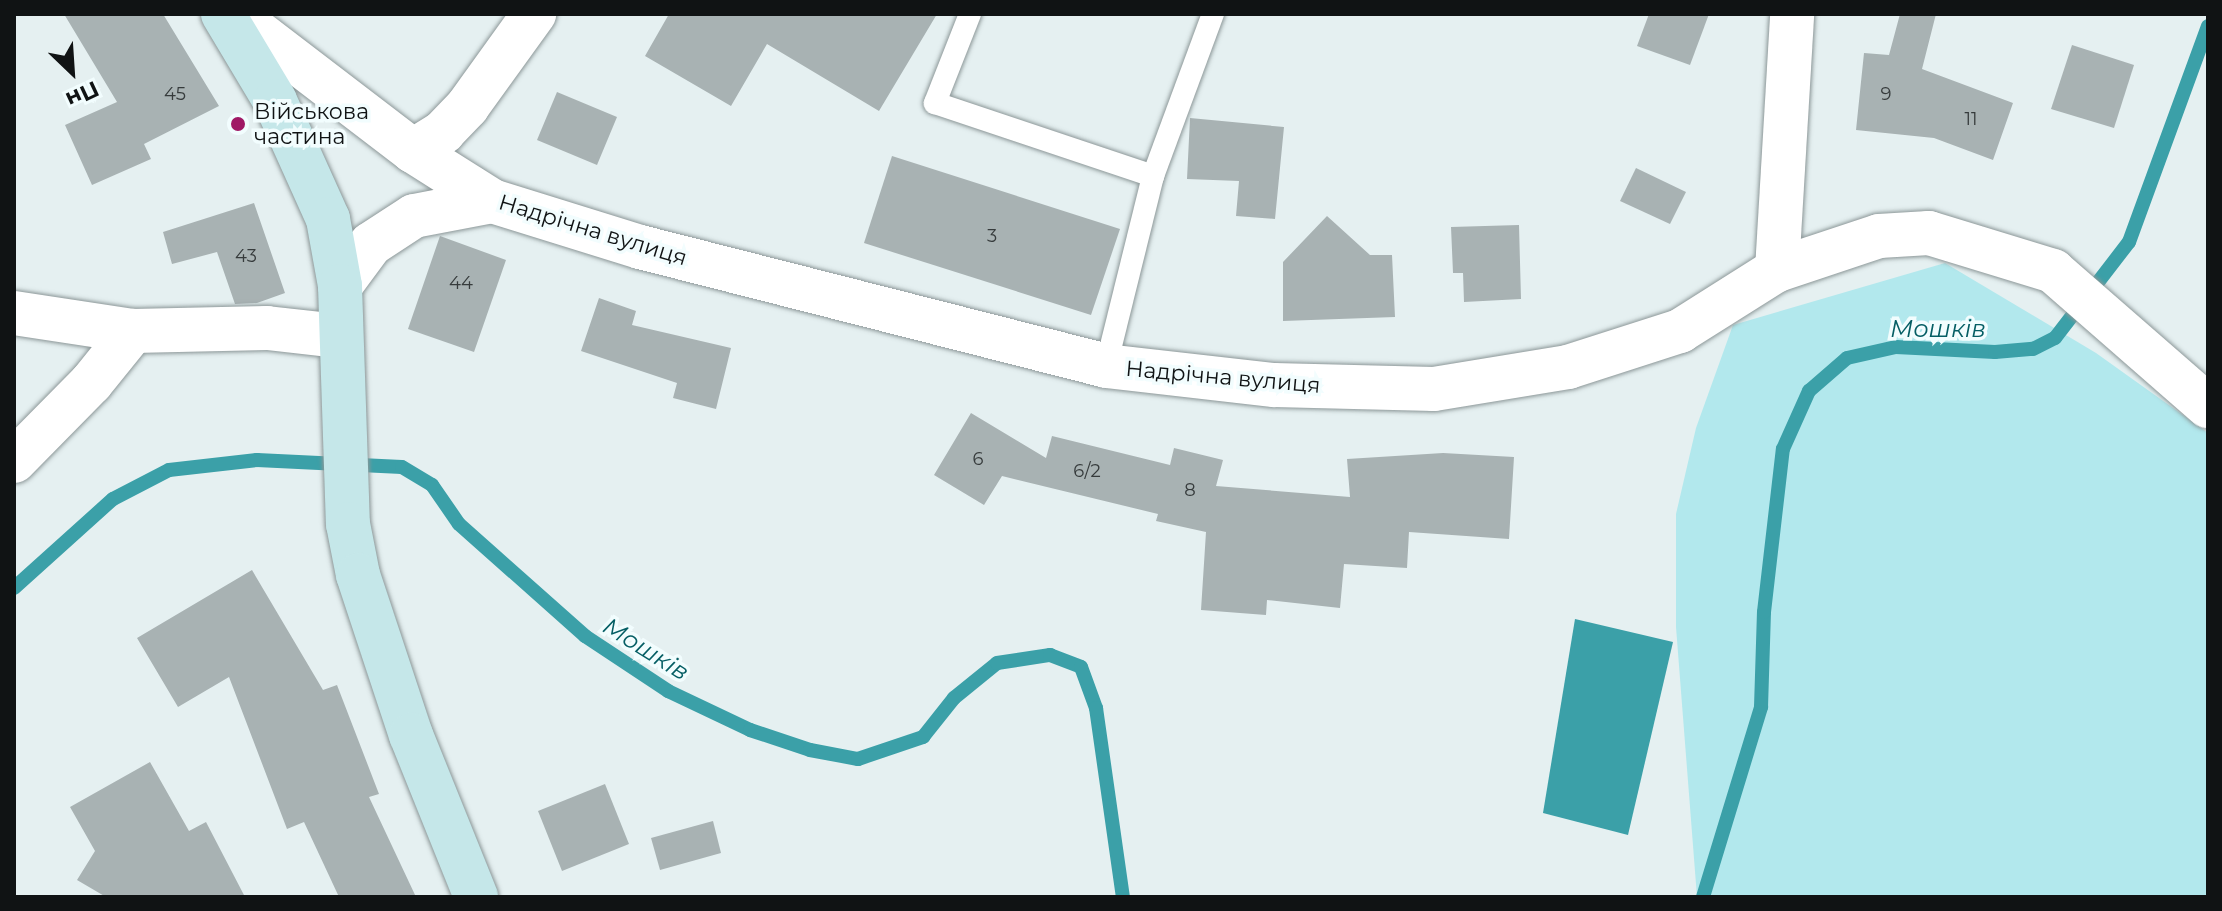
<!DOCTYPE html>
<meta charset="utf-8">
<style>
body{margin:0}
#map{position:relative;width:2222px;height:911px;overflow:hidden;background:#e5f0f1;font-family:Montserrat,sans-serif}
div>[style]{position:absolute}
.green>*{inset:0;background:#b2e8ed}
.water>*{inset:0;background:#3ba0a8}
.stream>*{height:14px;margin:-7px;padding:0 7px;transform-origin:7px;border-radius:7px;background:#3ba0a8}
.building>*{inset:0;background:#a8b2b3}
.roads{filter:drop-shadow(0 0 2px #8c9798) drop-shadow(0 0 2px #8c9798)}
.lane>*{height:22px;margin:-11px;padding:0 11px;transform-origin:11px;border-radius:11px;background:#fff}
.street>*{height:44px;margin:-22px;padding:0 22px;transform-origin:22px;border-radius:22px;background:#fff}
.secondary>*{height:44px;margin:-22px;padding:0 22px;transform-origin:22px;border-radius:22px;background:#c5e7e9}
.dots>*{width:22px;height:22px;translate:-50% -50%;box-sizing:border-box;border:4px solid #f2fdfe;border-radius:50%}
span{translate:-50% -50%;white-space:nowrap;text-align:center;line-height:1.15;-webkit-text-stroke:7px #f2fdfe;paint-order:stroke}
.number-label{font-size:18px;color:#363b3c}
.number-label span{-webkit-text-stroke-width:0}
.poi-label{font-size:22px;color:#101314}
.left{translate:0 -50%;text-align:left}
.street-label{font-size:22px;color:#101314}
.water-label{font-size:24px;color:#055e64;font-style:italic}
.frame{position:absolute;inset:0;border:16px solid #101314;pointer-events:none}
.north{position:absolute;left:32px;top:32px;width:80px;height:80px;-webkit-text-stroke:6px #f2fdfe;paint-order:stroke;rotate:155deg;font-size:22px;font-weight:700;line-height:32px;text-align:center;color:#101314}
.north::after{content:'';display:block;margin:auto;width:28px;height:36px;background:#101314;clip-path:polygon(50% 0,100% 100%,50% 72%,0 100%)}
</style>
<div id="map">
<div class="green">
<div style="clip-path:polygon(1945px 263px,2096px 353px,2208px 433px,2208px 897px,1697px 897px,1676px 627px,1676px 514px,1696px 428px,1733px 325px)"></div>
</div>
<div class="water">
<div style="clip-path:polygon(1575px 619px,1673px 642px,1628px 835px,1543px 813px)"></div>
</div>
<div class="stream">
<div style="left:14px;top:588px;width:133px;rotate:-42deg"></div>
<div style="left:113px;top:499px;width:63px;rotate:-27.4deg"></div>
<div style="left:169px;top:470px;width:89px;rotate:-6.5deg"></div>
<div style="left:257px;top:460px;width:145px;rotate:2.8deg"></div>
<div style="left:402px;top:467px;width:35px;rotate:31deg"></div>
<div style="left:432px;top:485px;width:47px;rotate:55.3deg"></div>
<div style="left:459px;top:524px;width:169px;rotate:41.6deg"></div>
<div style="left:585px;top:636px;width:100px;rotate:33.5deg"></div>
<div style="left:668px;top:691px;width:91px;rotate:25.4deg"></div>
<div style="left:750px;top:730px;width:63px;rotate:18.4deg"></div>
<div style="left:810px;top:750px;width:49px;rotate:10.6deg"></div>
<div style="left:858px;top:759px;width:69px;rotate:-18.7deg"></div>
<div style="left:923px;top:737px;width:50px;rotate:-51.5deg"></div>
<div style="left:954px;top:698px;width:55px;rotate:-39.1deg"></div>
<div style="left:997px;top:663px;width:54px;rotate:-8.6deg"></div>
<div style="left:1050px;top:655px;width:33px;rotate:21deg"></div>
<div style="left:1081px;top:667px;width:44px;rotate:69.9deg"></div>
<div style="left:1096px;top:708px;width:191px;rotate:81.9deg"></div>
<div style="left:1703px;top:897px;width:199px;rotate:-73deg"></div>
<div style="left:1761px;top:707px;width:95px;rotate:-88.2deg"></div>
<div style="left:1764px;top:612px;width:164px;rotate:-83.4deg"></div>
<div style="left:1783px;top:449px;width:64px;rotate:-65.9deg"></div>
<div style="left:1809px;top:391px;width:50px;rotate:-41deg"></div>
<div style="left:1847px;top:358px;width:50px;rotate:-12.7deg"></div>
<div style="left:1896px;top:347px;width:99px;rotate:2.9deg"></div>
<div style="left:1995px;top:352px;width:38px;rotate:-5deg"></div>
<div style="left:2033px;top:349px;width:25px;rotate:-27deg"></div>
<div style="left:2055px;top:338px;width:121px;rotate:-52.4deg"></div>
<div style="left:2129px;top:242px;width:230px;rotate:-69.9deg"></div>
</div>
<div class="building">
<div style="clip-path:polygon(64px 14px,163px 14px,219px 106px,144px 144px,151px 159px,92px 185px,65px 125px,117px 102px)"></div>
<div style="clip-path:polygon(669px 14px,937px 14px,879px 111px,767px 44px,731px 106px,645px 56px)"></div>
<div style="clip-path:polygon(1649px 14px,1709px 14px,1690px 65px,1637px 46px)"></div>
<div style="clip-path:polygon(1900px 14px,1936px 14px,1922px 69px,2013px 103px,1993px 160px,1934px 138px,1856px 130px,1864px 53px,1889px 55px)"></div>
<div style="clip-path:polygon(2072px 45px,2134px 65px,2114px 128px,2051px 109px)"></div>
<div style="clip-path:polygon(557px 92px,617px 117px,597px 165px,537px 140px)"></div>
<div style="clip-path:polygon(1190px 118px,1284px 127px,1275px 219px,1236px 216px,1239px 181px,1187px 179px)"></div>
<div style="clip-path:polygon(892px 156px,1120px 229px,1091px 315px,864px 243px)"></div>
<div style="clip-path:polygon(1636px 168px,1686px 192px,1670px 224px,1620px 201px)"></div>
<div style="clip-path:polygon(254px 203px,285px 293px,257px 303px,235px 304px,217px 252px,172px 264px,163px 232px)"></div>
<div style="clip-path:polygon(1327px 216px,1370px 255px,1392px 255px,1395px 317px,1283px 321px,1283px 262px)"></div>
<div style="clip-path:polygon(1519px 225px,1521px 299px,1464px 302px,1463px 273px,1453px 273px,1451px 227px)"></div>
<div style="clip-path:polygon(440px 236px,506px 260px,474px 352px,408px 329px)"></div>
<div style="clip-path:polygon(599px 298px,636px 311px,632px 325px,731px 348px,716px 409px,673px 398px,677px 383px,581px 351px)"></div>
<div style="clip-path:polygon(971px 413px,1046px 458px,1052px 436px,1170px 465px,1174px 448px,1223px 460px,1216px 486px,1350px 497px,1347px 459px,1443px 453px,1514px 457px,1509px 539px,1409px 532px,1407px 568px,1344px 564px,1340px 608px,1267px 600px,1266px 615px,1201px 610px,1206px 532px,1156px 521px,1158px 514px,1002px 476px,984px 505px,934px 475px)"></div>
<div style="clip-path:polygon(252px 570px,323px 690px,337px 685px,379px 794px,369px 797px,416px 897px,339px 897px,304px 822px,287px 829px,229px 677px,178px 707px,137px 638px)"></div>
<div style="clip-path:polygon(150px 762px,189px 831px,206px 822px,245px 897px,106px 897px,77px 880px,95px 851px,70px 807px)"></div>
<div style="clip-path:polygon(605px 784px,629px 844px,562px 871px,538px 811px)"></div>
<div style="clip-path:polygon(713px 821px,721px 853px,660px 870px,651px 838px)"></div>
</div>
<div class="roads">
<div class="lane">
<div style="left:970px;top:14px;width:96px;rotate:111.5deg"></div>
<div style="left:935px;top:103px;width:230px;rotate:18.5deg"></div>
<div style="left:1106px;top:366px;width:196px;rotate:-76.1deg"></div>
<div style="left:1153px;top:176px;width:173px;rotate:-69.7deg"></div>
</div>
<div class="street">
<div style="left:234px;top:14px;width:225px;rotate:37.4deg"></div>
<div style="left:413px;top:151px;width:93px;rotate:32.3deg"></div>
<div style="left:492px;top:201px;width:155px;rotate:17.3deg"></div>
<div style="left:640px;top:247px;width:481px;rotate:14.3deg"></div>
<div style="left:1106px;top:366px;width:169px;rotate:6.5deg"></div>
<div style="left:1274px;top:385px;width:160px;rotate:1.4deg"></div>
<div style="left:1434px;top:389px;width:136px;rotate:-9.3deg"></div>
<div style="left:1568px;top:367px;width:118px;rotate:-17.8deg"></div>
<div style="left:1680px;top:331px;width:115px;rotate:-32.2deg"></div>
<div style="left:1777px;top:270px;width:108px;rotate:-18.4deg"></div>
<div style="left:1879px;top:236px;width:50px;rotate:-3.4deg"></div>
<div style="left:1929px;top:233px;width:130px;rotate:17deg"></div>
<div style="left:2053px;top:271px;width:206px;rotate:41.1deg"></div>
<div style="left:413px;top:151px;width:36px;rotate:-32deg"></div>
<div style="left:443px;top:132px;width:35px;rotate:-46deg"></div>
<div style="left:467px;top:107px;width:115px;rotate:-54.2deg"></div>
<div style="left:1777px;top:270px;width:256px;rotate:-86.6deg"></div>
<div style="left:340px;top:286px;width:52px;rotate:-53.6deg"></div>
<div style="left:371px;top:244px;width:51px;rotate:-33.1deg"></div>
<div style="left:414px;top:216px;width:79px;rotate:-10.9deg"></div>
<div style="left:14px;top:313px;width:120px;rotate:8.6deg"></div>
<div style="left:133px;top:331px;width:134px;rotate:-1.3deg"></div>
<div style="left:267px;top:328px;width:73px;rotate:6.3deg"></div>
<div style="left:14px;top:461px;width:110px;rotate:-45.4deg"></div>
<div style="left:91px;top:383px;width:67px;rotate:-51.1deg"></div>
</div>
<div class="secondary">
<div style="left:223px;top:14px;width:101px;rotate:59.1deg"></div>
<div style="left:275px;top:101px;width:129px;rotate:65.8deg"></div>
<div style="left:328px;top:219px;width:68px;rotate:79.8deg"></div>
<div style="left:340px;top:286px;width:238px;rotate:88.1deg"></div>
<div style="left:348px;top:524px;width:52px;rotate:78.9deg"></div>
<div style="left:358px;top:575px;width:169px;rotate:71.7deg"></div>
<div style="left:411px;top:735px;width:175px;rotate:68.1deg"></div>
</div>
</div>
<div class="dots">
<div style="left:238px;top:124px;background:#a01865"></div>
</div>
<div class="number-label">
<span style="left:175px;top:94px">45</span>
<span style="left:1886px;top:94px">9</span>
<span style="left:1971px;top:119px">11</span>
<span style="left:992px;top:236px">3</span>
<span style="left:246px;top:256px">43</span>
<span style="left:461px;top:283px">44</span>
<span style="left:978px;top:459px">6</span>
<span style="left:1087px;top:471px">6/2</span>
<span style="left:1190px;top:490px">8</span>
</div>
<div class="poi-label">
<span class="left" style="left:254px;top:124px">Військова<br>частина</span>
</div>
<div class="street-label">
<span style="left:593px;top:230px;rotate:17deg">Надрічна вулиця</span>
<span style="left:1223px;top:377px;rotate:5deg">Надрічна вулиця</span>
</div>
<div class="water-label">
<span style="left:1938px;top:329px">Мошків</span>
<span style="left:646px;top:649px;rotate:32deg">Мошків</span>
</div>
<div class="frame"></div>
<div class="north">Пн</div>
</div>
